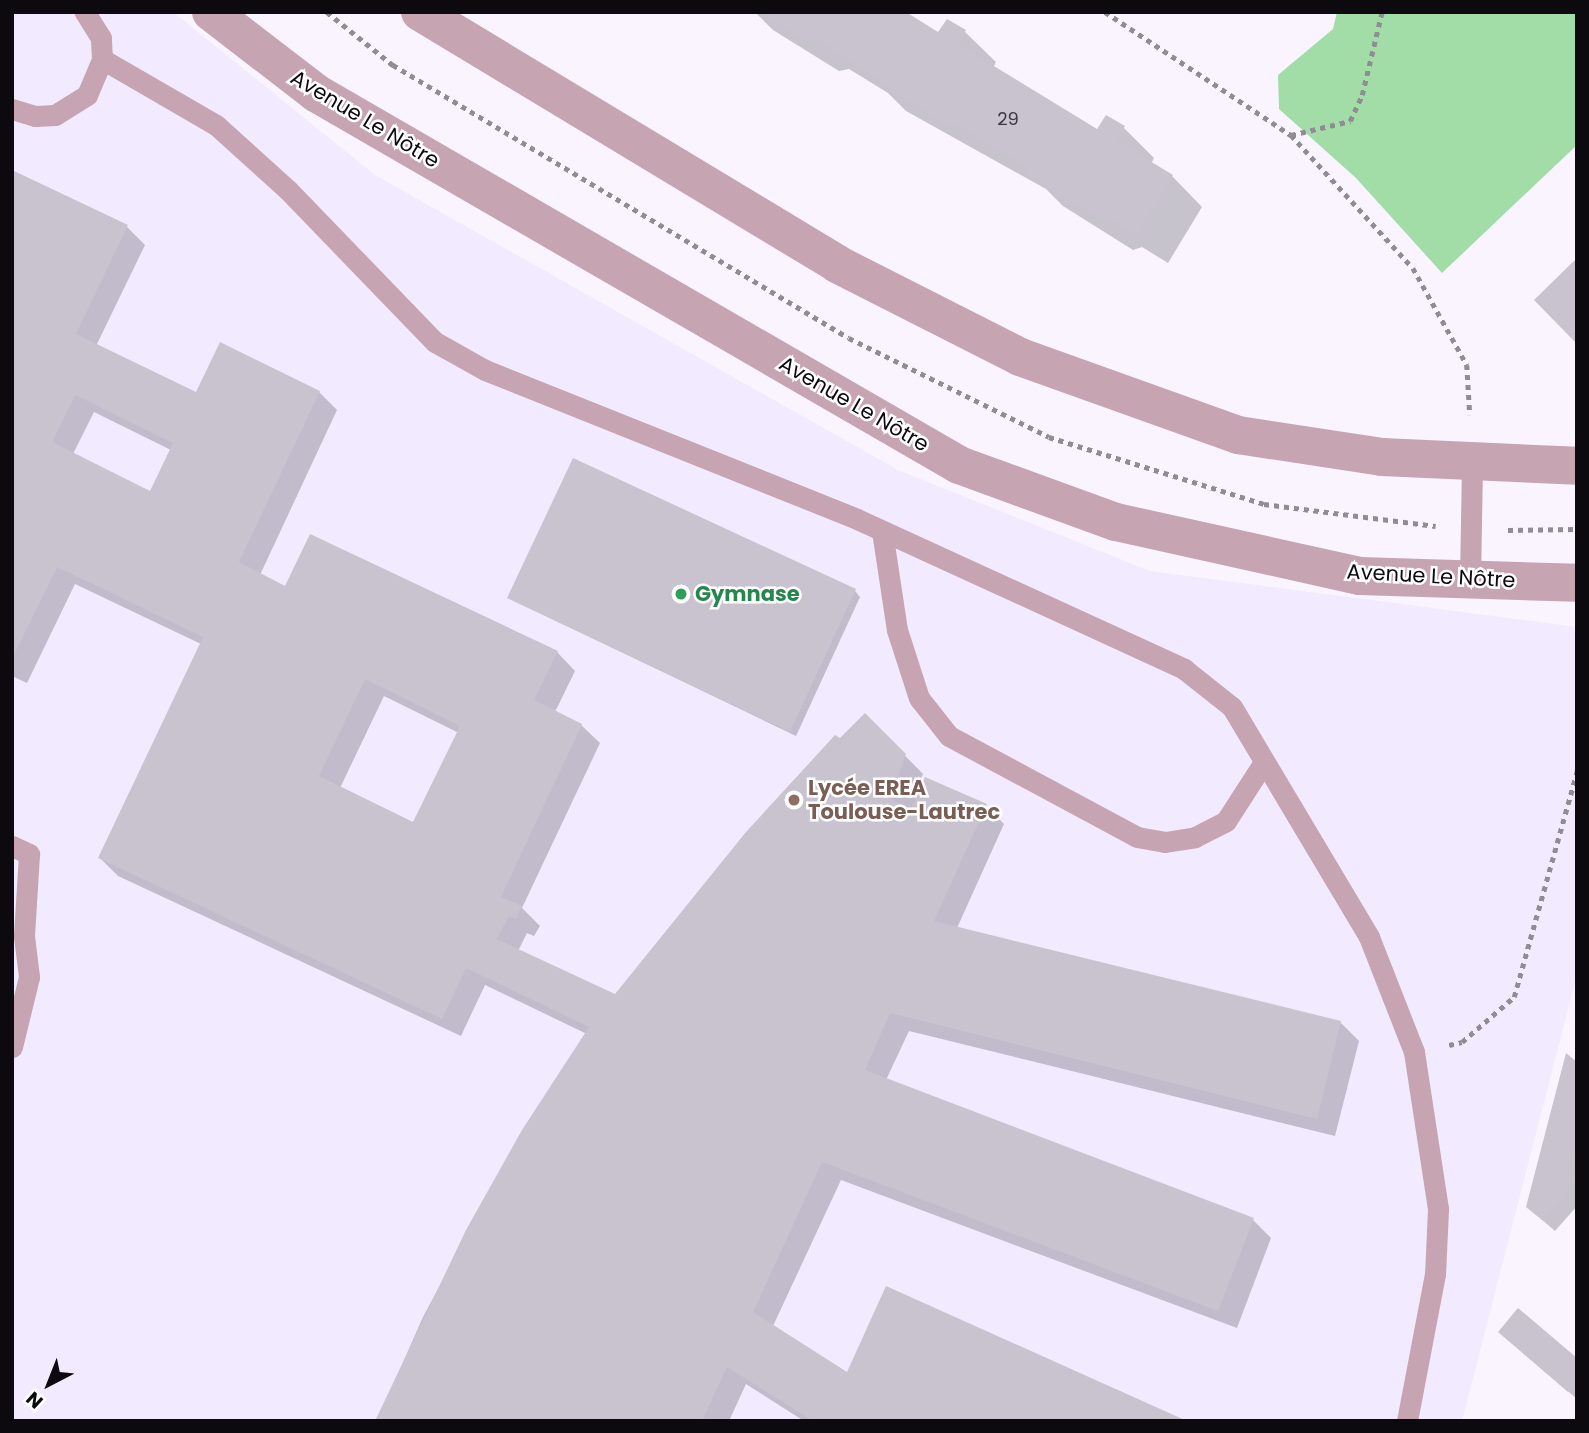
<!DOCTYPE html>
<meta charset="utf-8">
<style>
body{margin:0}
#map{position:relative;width:1589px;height:1433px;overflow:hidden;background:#f9f4ff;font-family:Poppins,sans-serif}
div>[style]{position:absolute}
.built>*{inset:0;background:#f2eafe}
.green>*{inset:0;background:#a2dca7}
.shadow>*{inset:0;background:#0003}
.building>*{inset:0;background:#c8c3cf}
.path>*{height:4.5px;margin-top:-2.25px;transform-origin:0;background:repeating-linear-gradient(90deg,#908c94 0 5px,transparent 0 10px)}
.service>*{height:21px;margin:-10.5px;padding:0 10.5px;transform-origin:10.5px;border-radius:10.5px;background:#c6a4b2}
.minor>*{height:38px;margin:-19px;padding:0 19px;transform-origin:19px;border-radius:19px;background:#c6a4b2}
.dots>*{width:19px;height:19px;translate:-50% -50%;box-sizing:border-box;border:4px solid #fff;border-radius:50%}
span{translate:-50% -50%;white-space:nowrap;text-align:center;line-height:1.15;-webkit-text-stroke:5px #fff;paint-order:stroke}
.number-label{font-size:18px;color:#3b383e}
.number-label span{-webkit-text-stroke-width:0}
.street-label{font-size:21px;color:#0c0a0e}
.leisure-label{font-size:21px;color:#27864d;font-weight:700}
.left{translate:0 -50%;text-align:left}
.education-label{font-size:21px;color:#785e54;font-weight:700}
.frame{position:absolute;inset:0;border:14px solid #0c0a0e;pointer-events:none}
.north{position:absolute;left:14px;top:1349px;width:70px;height:70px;-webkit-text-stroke:5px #fff;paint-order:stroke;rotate:222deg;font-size:19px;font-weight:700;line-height:28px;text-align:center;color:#0c0a0e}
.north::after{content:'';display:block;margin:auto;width:24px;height:32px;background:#0c0a0e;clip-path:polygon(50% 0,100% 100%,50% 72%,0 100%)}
</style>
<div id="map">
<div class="built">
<div style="clip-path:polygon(12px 12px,173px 12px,375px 175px,898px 470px,1150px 571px,1577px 627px,1577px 974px,1462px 1421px,12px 1421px)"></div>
</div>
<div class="green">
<div style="clip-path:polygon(1337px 12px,1577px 12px,1577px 145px,1442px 273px,1356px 178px,1279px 109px,1278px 75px,1333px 29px)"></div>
</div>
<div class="shadow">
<div style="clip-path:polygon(755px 12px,903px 12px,939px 35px,965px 32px,996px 62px,993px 68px,1098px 132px,1124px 128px,1154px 158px,1151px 164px,1172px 176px,1202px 207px,1168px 263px,1142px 247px,1133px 250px,1063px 206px,1046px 189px,906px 111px,888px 93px,849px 69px,839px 71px,773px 30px)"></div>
<div style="clip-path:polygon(evenodd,12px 172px,127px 227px,145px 245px,96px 346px,197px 395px,319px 392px,337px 410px,260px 575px,286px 588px,557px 652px,575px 671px,555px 712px,581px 725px,600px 743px,522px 908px,540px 926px,534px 936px,527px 933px,518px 951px,616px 996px,865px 715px,923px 774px,914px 798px,926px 779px,986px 806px,1004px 824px,957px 928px,1340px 1022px,1359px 1041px,1335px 1136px,909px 1031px,886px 1080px,1253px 1220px,1271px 1238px,1237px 1328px,841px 1180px,773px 1326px,848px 1374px,1183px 1421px,804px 1421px,746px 1384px,729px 1421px,377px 1421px,423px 1317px,523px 1131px,587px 1034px,485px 985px,461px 1036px,118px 876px,100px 858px,201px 644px,75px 584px,27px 683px,12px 676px,12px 172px,94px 412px,171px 450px,151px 493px,73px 454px,94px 412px,12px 172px,384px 696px,459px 733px,414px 825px,340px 788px,384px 696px)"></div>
<div style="clip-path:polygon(855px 591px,860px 597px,796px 736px,509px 598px)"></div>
<div style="clip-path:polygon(1577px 1065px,1577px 1206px,1555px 1231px,1541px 1219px)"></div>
<div style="clip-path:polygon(1513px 1344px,1577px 1360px,1577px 1399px)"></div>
</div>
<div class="building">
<div style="clip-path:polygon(761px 12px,906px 12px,938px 32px,947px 19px,966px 30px,958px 44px,1097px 129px,1106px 115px,1125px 126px,1117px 141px,1173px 175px,1137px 234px,1110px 218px,1101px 220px,1030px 176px,1027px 167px,955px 123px,947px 126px,817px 39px,807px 41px)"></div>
<div style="clip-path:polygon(evenodd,12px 170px,128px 225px,76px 334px,196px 392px,220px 342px,320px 391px,239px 562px,285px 586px,310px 534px,558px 651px,534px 700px,582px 724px,501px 897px,522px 906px,516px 919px,509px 916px,497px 939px,615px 994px,746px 832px,835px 735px,840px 738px,865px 713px,906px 754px,890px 799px,911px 809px,925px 777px,987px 804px,934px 921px,1341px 1021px,1317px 1119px,890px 1013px,865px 1070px,1254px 1218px,1218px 1311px,822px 1162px,753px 1312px,847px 1372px,886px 1286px,1187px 1421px,813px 1421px,727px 1367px,702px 1421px,375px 1421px,466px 1230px,522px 1130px,589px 1027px,466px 968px,442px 1019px,98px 858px,203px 637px,57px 567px,12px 659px,12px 170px,75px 395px,173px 443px,150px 491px,52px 442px,75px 395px,12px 170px,365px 679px,460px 726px,413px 822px,319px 776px,365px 679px)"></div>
<div style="clip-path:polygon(1577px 258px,1577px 344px,1534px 300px)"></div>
<div style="clip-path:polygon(573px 458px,856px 589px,790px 732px,507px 598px)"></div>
<div style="clip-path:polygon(1566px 1053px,1577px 1062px,1577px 1155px,1565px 1168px,1577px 1179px,1542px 1220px,1526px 1207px)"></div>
<div style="clip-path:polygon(1518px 1308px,1577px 1358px,1577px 1382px,1568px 1392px,1498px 1332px)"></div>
</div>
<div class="path">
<div style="left:327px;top:12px;width:85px;rotate:38.8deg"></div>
<div style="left:393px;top:65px;width:531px;rotate:30.91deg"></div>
<div style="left:849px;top:338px;width:223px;rotate:26.3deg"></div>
<div style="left:1049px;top:437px;width:225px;rotate:17.3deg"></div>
<div style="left:1264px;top:504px;width:173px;rotate:7.3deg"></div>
<div style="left:1105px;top:12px;width:223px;rotate:33.5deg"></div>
<div style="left:1291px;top:135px;width:61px;rotate:-13.3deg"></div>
<div style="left:1350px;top:121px;width:29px;rotate:-65deg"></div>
<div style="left:1362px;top:95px;width:85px;rotate:-76.5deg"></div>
<div style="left:1291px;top:135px;width:180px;rotate:47.5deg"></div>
<div style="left:1413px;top:268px;width:111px;rotate:60.9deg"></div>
<div style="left:1467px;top:365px;width:50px;rotate:86.6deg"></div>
<div style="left:1508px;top:530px;width:69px;rotate:-0.8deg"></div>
<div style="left:1449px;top:1045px;width:13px;rotate:-13deg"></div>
<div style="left:1462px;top:1042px;width:69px;rotate:-40.9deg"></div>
<div style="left:1514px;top:997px;width:235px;rotate:-74.4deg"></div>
</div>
<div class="service">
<div style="left:102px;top:59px;width:132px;rotate:30.1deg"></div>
<div style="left:216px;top:125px;width:97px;rotate:42.1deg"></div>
<div style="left:288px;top:190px;width:211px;rotate:46deg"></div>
<div style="left:435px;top:342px;width:57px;rotate:29.2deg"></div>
<div style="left:485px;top:370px;width:401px;rotate:21.8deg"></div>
<div style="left:857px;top:519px;width:360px;rotate:24.6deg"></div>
<div style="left:1184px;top:669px;width:61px;rotate:38.4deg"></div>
<div style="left:1232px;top:707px;width:268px;rotate:59.2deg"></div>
<div style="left:1369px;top:937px;width:123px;rotate:68.6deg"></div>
<div style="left:1414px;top:1052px;width:159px;rotate:81.3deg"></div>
<div style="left:1438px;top:1209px;width:65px;rotate:92.6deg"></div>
<div style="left:1435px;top:1274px;width:150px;rotate:100.8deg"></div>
<div style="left:12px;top:109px;width:24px;rotate:17deg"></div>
<div style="left:35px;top:116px;width:20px;rotate:-3deg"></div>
<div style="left:55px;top:115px;width:38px;rotate:-32deg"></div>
<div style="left:87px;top:95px;width:39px;rotate:-67deg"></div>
<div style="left:102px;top:59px;width:21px;rotate:-93deg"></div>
<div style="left:101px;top:38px;width:31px;rotate:-122deg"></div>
<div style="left:882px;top:531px;width:100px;rotate:81.4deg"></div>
<div style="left:897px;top:630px;width:71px;rotate:72.1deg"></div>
<div style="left:919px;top:698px;width:48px;rotate:51.7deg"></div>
<div style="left:949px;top:736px;width:213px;rotate:28.2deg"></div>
<div style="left:1137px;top:837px;width:28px;rotate:10deg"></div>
<div style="left:1165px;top:842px;width:30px;rotate:-9deg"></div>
<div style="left:1195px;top:837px;width:35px;rotate:-27deg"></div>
<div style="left:1226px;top:821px;width:70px;rotate:-57.2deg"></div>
<div style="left:1470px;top:580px;width:119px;rotate:-89deg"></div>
<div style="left:12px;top:846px;width:19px;rotate:25deg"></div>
<div style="left:29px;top:854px;width:82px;rotate:93.5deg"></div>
<div style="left:24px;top:936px;width:41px;rotate:83deg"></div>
<div style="left:29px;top:977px;width:72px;rotate:103.7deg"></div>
</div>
<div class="minor">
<div style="left:211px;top:12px;width:133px;rotate:37.6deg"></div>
<div style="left:316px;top:93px;width:743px;rotate:30.05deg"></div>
<div style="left:959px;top:465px;width:167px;rotate:20deg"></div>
<div style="left:1116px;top:522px;width:250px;rotate:12.5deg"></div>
<div style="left:1360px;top:576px;width:217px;rotate:1.8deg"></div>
<div style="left:420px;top:12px;width:487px;rotate:31.1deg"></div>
<div style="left:837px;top:264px;width:205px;rotate:26.9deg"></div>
<div style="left:1020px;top:357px;width:232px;rotate:19.7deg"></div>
<div style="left:1238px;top:435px;width:146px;rotate:8.7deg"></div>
<div style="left:1382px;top:457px;width:195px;rotate:2.6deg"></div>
</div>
<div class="dots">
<div style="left:681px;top:594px;background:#2e9e5b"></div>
<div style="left:794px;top:800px;background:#8d6e63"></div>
</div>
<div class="number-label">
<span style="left:1008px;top:119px">29</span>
</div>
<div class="street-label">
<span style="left:365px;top:119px;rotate:31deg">Avenue Le Nôtre</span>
<span style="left:854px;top:404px;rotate:30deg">Avenue Le Nôtre</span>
<span style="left:1431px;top:576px;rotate:3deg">Avenue Le Nôtre</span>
</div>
<div class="leisure-label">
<span class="left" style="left:695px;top:594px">Gymnase</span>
</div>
<div class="education-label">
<span class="left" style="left:808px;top:800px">Lycée EREA<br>Toulouse-Lautrec</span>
</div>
<div class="frame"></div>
<div class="north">N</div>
</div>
